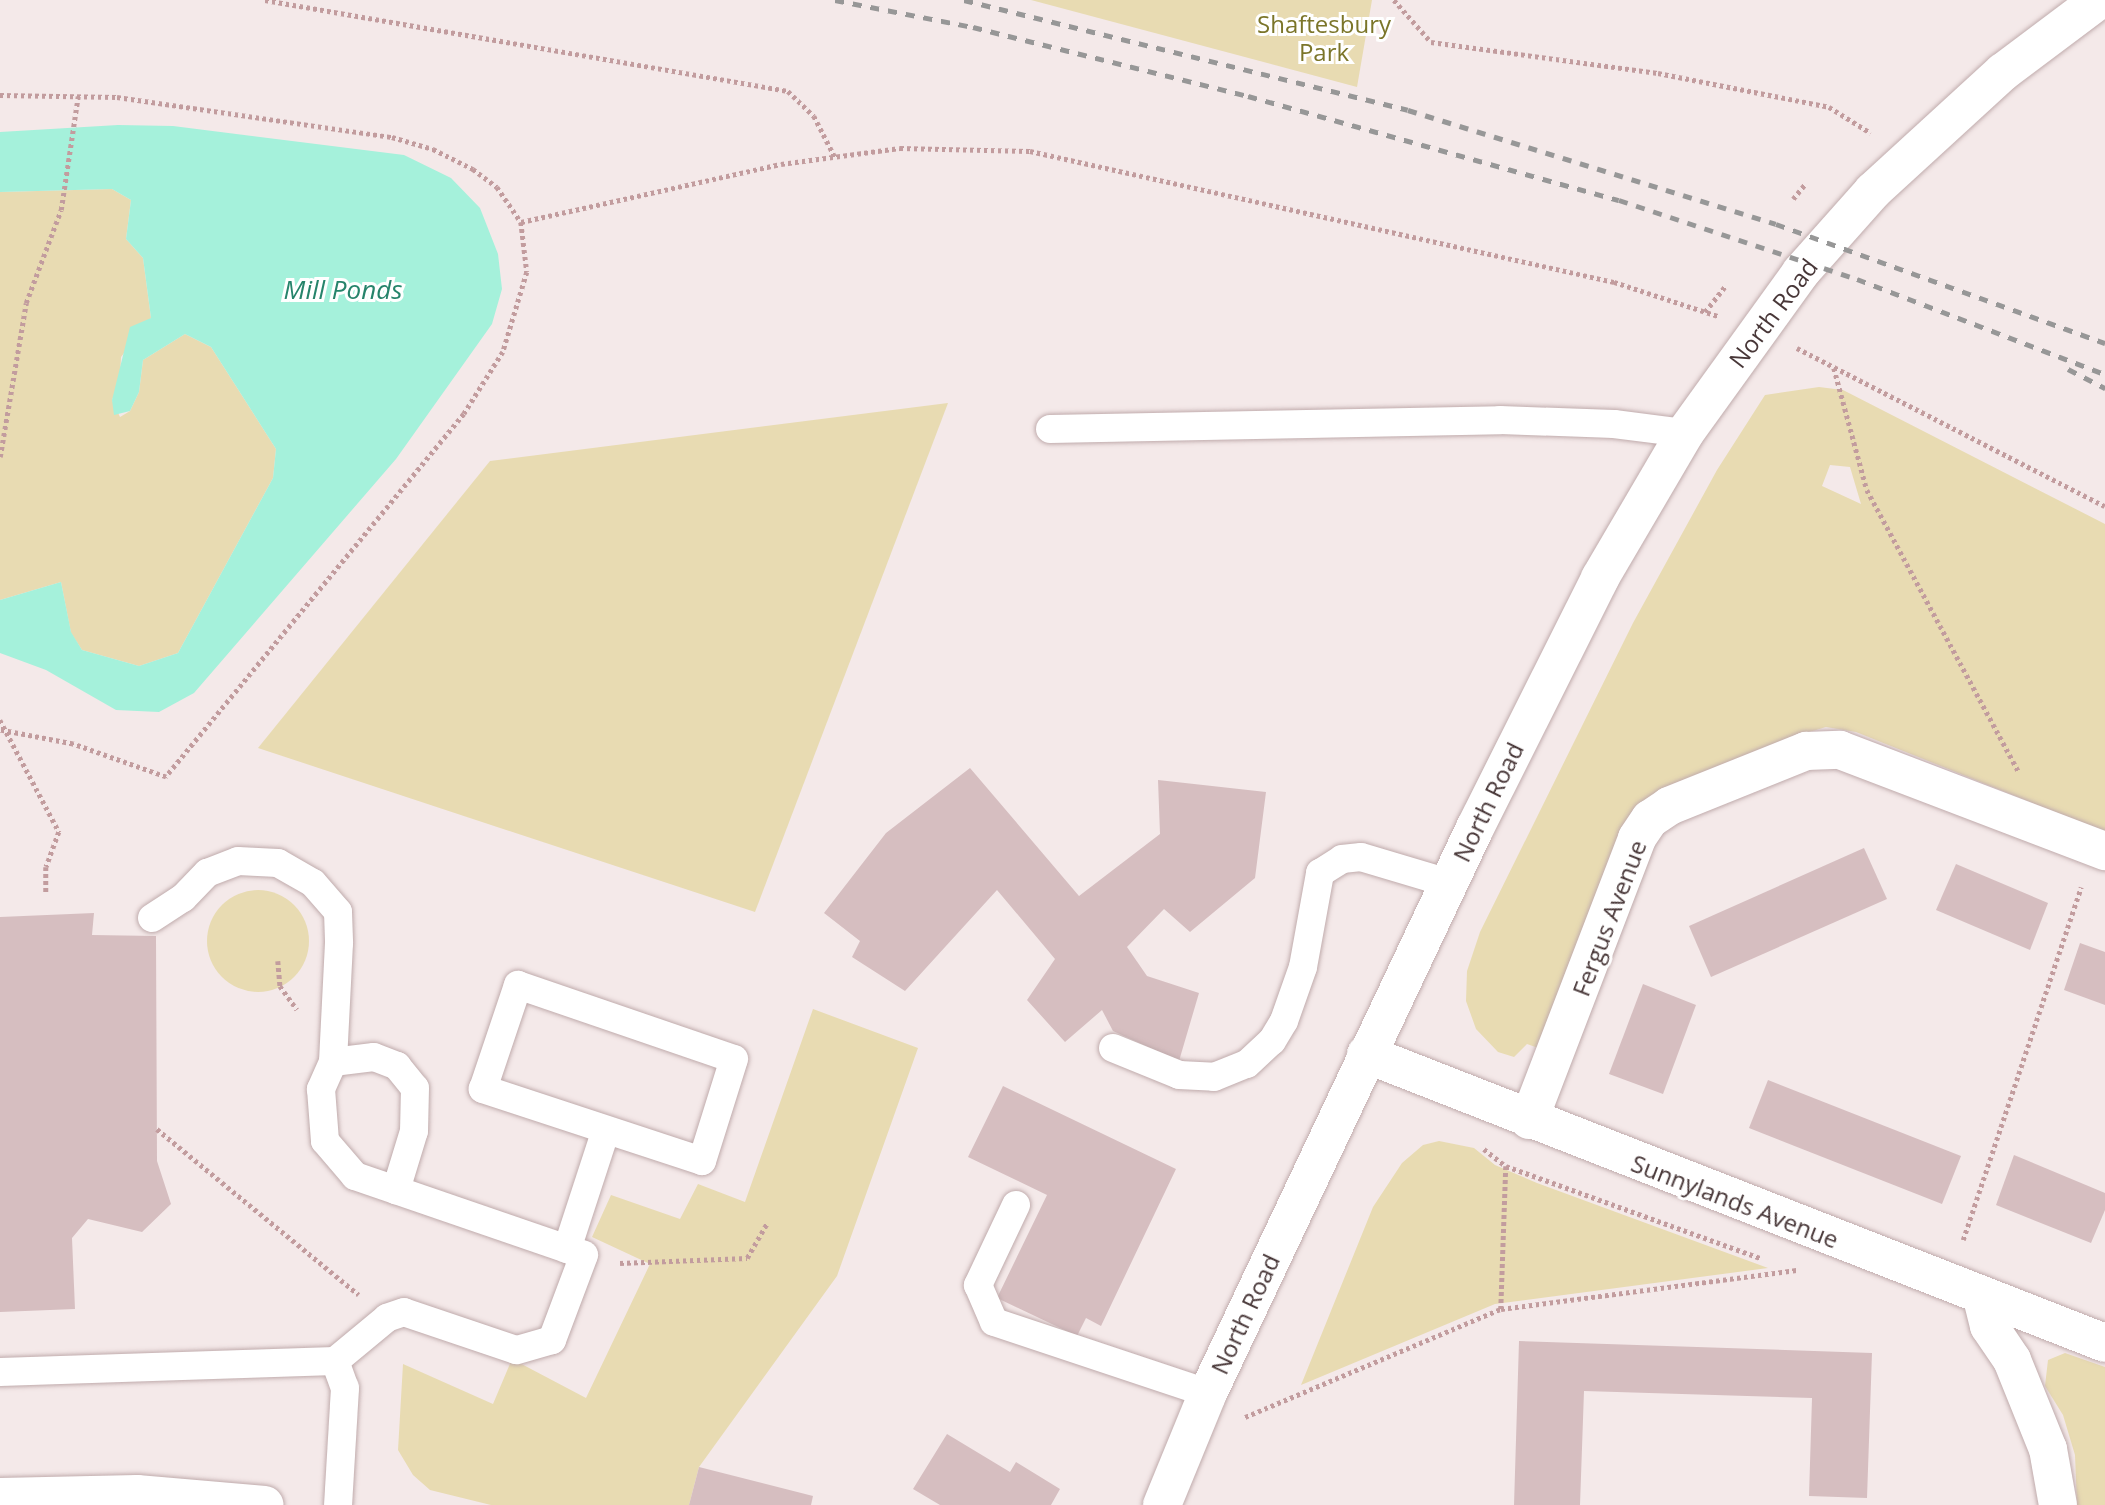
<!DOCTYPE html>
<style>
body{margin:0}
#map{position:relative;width:2105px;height:1505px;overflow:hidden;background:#f4e9e9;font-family:"Open Sans",sans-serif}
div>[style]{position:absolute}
.green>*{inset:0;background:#e8dbb2}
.round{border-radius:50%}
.water>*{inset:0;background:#a5f1db}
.building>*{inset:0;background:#d6bec0}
.path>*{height:4.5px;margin-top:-2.25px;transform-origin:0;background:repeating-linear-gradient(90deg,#c29c9e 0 3.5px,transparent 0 7px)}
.roads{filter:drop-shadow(0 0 2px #c0abac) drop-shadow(0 0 2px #c0abac)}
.service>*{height:28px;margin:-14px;padding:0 14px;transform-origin:14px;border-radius:14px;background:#fff}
.minor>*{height:38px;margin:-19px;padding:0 19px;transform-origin:19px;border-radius:19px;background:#fff}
.tertiary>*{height:38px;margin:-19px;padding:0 19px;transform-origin:19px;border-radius:19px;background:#fff}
.rail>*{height:5px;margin-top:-2.5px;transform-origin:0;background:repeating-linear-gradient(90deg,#979797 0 9px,transparent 0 18px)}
span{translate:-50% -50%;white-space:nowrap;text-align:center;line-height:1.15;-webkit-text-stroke:6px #fff;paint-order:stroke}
.park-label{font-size:24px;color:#7b7529}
.street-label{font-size:24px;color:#483738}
.water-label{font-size:26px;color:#26846b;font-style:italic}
</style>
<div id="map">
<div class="green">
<div style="clip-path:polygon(1031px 0,1372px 0,1357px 87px)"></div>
<div style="clip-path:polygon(112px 189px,131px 200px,126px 239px,143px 258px,151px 318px,121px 357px,120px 379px,112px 400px,120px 417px,130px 411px,139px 392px,143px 360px,185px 334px,211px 347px,276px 449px,273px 478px,178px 653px,139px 666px,82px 650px,71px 633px,61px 582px,0 600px,0 192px)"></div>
<div style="clip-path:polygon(evenodd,1819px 387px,1843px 390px,2105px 524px,2105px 832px,1856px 732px,1826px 727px,1799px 735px,1657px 796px,1541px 1049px,1527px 1044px,1514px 1057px,1498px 1052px,1476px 1029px,1466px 1001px,1467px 971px,1480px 932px,1633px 623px,1717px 470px,1765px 395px,1819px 387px,1830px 465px,1850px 467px,1861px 504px,1822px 486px,1830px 465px)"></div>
<div style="clip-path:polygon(948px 403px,755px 912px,258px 748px,490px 461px)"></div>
<div class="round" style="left:207px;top:890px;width:102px;height:102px"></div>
<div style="clip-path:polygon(813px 1009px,918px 1048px,837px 1276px,699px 1467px,689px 1505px,491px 1505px,430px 1490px,413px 1475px,398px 1450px,403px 1364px,493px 1404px,512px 1359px,586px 1398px,650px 1264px,592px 1237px,611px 1195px,680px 1219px,698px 1184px,745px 1202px)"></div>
<div style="clip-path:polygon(1439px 1141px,1474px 1148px,1495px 1165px,1537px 1183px,1768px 1268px,1495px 1304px,1301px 1385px,1373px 1207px,1402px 1163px,1423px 1145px)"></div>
<div style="clip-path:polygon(2065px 1353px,2105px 1367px,2105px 1505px,2077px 1505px,2075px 1455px,2063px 1415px,2045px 1386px,2048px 1360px)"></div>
</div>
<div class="water">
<div style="clip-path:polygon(118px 125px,173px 126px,404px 155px,451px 178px,480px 208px,498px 254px,502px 289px,492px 324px,396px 459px,194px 693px,159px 712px,116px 710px,46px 670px,0 653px,0 600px,61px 582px,71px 632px,82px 650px,139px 666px,178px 653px,273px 478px,276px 449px,211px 347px,185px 334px,143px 360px,139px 392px,130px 411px,114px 415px,112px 400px,130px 327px,151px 318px,143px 258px,126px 239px,131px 200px,112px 189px,0 192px,0 132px)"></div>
</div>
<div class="building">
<div style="clip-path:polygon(970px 768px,1079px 896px,1160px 834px,1158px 780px,1266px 792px,1255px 878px,1190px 932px,1164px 909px,1127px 947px,1147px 976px,1199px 993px,1179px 1061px,1113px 1031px,1102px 1010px,1065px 1042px,1027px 1000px,1055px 959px,997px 890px,905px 991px,852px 957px,860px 941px,824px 913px,886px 833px)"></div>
<div style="clip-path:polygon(1864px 848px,1887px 899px,1711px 977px,1689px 926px)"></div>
<div style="clip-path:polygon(1956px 864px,2048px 903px,2030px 950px,1936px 910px)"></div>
<div style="clip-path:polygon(94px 913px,92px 935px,156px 936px,157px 1161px,171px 1204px,142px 1232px,88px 1219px,72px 1238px,75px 1309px,0 1312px,0 917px)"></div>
<div style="clip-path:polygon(2080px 943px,2105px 952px,2105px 1005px,2064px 990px)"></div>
<div style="clip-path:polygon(1643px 984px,1696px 1005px,1663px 1094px,1609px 1074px)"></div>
<div style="clip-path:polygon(1768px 1080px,1961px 1156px,1942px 1204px,1749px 1128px)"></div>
<div style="clip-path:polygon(1003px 1086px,1176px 1169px,1101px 1326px,1086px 1318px,1077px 1336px,997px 1298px,1047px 1195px,968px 1157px)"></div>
<div style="clip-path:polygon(2014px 1155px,2105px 1193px,2105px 1210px,2091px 1243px,1996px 1205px)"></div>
<div style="clip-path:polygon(1519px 1341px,1872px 1353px,1867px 1498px,1809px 1496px,1812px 1398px,1584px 1391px,1580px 1505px,1514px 1505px)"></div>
<div style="clip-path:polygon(947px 1434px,1010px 1472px,1016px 1462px,1060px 1489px,1051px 1505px,940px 1505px,913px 1489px)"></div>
<div style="clip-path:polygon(699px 1467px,813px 1496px,811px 1505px,689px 1505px)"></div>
</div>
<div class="path">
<div style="left:265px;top:0;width:531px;rotate:9.87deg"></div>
<div style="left:788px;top:91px;width:36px;rotate:44deg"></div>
<div style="left:814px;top:116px;width:46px;rotate:62.9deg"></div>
<div style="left:1394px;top:0;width:56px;rotate:48.6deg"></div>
<div style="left:1431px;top:42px;width:229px;rotate:7.8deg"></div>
<div style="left:1658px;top:73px;width:174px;rotate:11.2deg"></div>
<div style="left:1829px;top:107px;width:49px;rotate:31.8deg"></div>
<div style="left:0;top:95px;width:117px;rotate:1deg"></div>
<div style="left:117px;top:97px;width:278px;rotate:8.3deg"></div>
<div style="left:392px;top:137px;width:43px;rotate:16.3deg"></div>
<div style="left:433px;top:149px;width:45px;rotate:26.6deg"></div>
<div style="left:473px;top:169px;width:30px;rotate:37deg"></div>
<div style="left:497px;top:187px;width:42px;rotate:55.6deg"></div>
<div style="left:521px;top:222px;width:50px;rotate:83.2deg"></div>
<div style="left:527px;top:272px;width:84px;rotate:106.7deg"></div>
<div style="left:503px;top:352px;width:73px;rotate:122.2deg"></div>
<div style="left:464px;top:414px;width:470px;rotate:129.4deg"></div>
<div style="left:166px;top:777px;width:99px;rotate:-160.5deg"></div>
<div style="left:73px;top:744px;width:74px;rotate:-169.1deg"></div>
<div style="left:1793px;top:199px;width:19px;rotate:-51deg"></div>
<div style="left:521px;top:222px;width:266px;rotate:-12.6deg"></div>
<div style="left:781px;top:164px;width:120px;rotate:-7.7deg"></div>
<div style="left:900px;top:148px;width:130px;rotate:1.3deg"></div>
<div style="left:1030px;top:151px;width:599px;rotate:12.64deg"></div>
<div style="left:1614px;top:282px;width:109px;rotate:18.1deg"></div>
<div style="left:1705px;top:312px;width:33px;rotate:-52deg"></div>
<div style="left:1797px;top:348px;width:346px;rotate:27.2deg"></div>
<div style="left:1834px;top:368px;width:126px;rotate:74.9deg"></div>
<div style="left:1867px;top:490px;width:320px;rotate:61.7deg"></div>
<div style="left:0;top:457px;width:156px;rotate:-80.4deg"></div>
<div style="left:26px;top:303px;width:99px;rotate:-69.4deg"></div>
<div style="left:61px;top:210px;width:115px;rotate:-81.5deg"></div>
<div style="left:0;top:720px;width:127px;rotate:62.2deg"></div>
<div style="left:59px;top:832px;width:37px;rotate:110deg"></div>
<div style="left:46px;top:867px;width:25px;rotate:90deg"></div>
<div style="left:278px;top:961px;width:25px;rotate:85deg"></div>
<div style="left:280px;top:986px;width:29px;rotate:54deg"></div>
<div style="left:157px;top:1129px;width:261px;rotate:39.4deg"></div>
<div style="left:1484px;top:1149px;width:28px;rotate:38deg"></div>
<div style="left:1506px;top:1166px;width:143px;rotate:92deg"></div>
<div style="left:1506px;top:1166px;width:270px;rotate:19.9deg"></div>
<div style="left:1963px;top:1240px;width:372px;rotate:-71.5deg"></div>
<div style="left:620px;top:1263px;width:127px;rotate:-2.3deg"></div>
<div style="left:747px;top:1258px;width:39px;rotate:-60deg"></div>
<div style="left:1245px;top:1417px;width:278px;rotate:-22.9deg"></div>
<div style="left:1501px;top:1309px;width:298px;rotate:-7.5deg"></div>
</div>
<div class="roads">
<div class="service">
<div style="left:1050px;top:429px;width:450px;rotate:-1.1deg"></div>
<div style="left:1500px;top:420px;width:114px;rotate:2deg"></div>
<div style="left:1614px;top:424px;width:72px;rotate:7.2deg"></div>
<div style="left:152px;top:918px;width:37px;rotate:-33deg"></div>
<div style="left:183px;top:898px;width:35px;rotate:-46deg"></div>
<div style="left:207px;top:873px;width:33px;rotate:-21deg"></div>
<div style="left:238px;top:861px;width:40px;rotate:2.9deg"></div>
<div style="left:278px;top:863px;width:40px;rotate:29.7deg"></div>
<div style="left:313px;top:883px;width:38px;rotate:49deg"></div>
<div style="left:338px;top:912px;width:31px;rotate:88deg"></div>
<div style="left:339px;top:943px;width:119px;rotate:92.9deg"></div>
<div style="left:333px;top:1062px;width:30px;rotate:114deg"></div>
<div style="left:321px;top:1089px;width:52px;rotate:85.6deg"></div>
<div style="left:325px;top:1141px;width:46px;rotate:49.4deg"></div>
<div style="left:355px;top:1176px;width:242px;rotate:19deg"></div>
<div style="left:584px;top:1255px;width:91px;rotate:110.6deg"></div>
<div style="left:552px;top:1340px;width:37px;rotate:164deg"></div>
<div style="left:516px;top:1350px;width:118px;rotate:-161.3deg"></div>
<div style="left:404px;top:1312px;width:18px;rotate:161deg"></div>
<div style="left:387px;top:1318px;width:67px;rotate:140.4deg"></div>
<div style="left:518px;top:985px;width:228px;rotate:18.9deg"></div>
<div style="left:734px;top:1059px;width:107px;rotate:107.4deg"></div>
<div style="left:702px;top:1161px;width:231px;rotate:-161.8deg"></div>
<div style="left:483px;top:1089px;width:110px;rotate:-71.4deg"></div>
<div style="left:1113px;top:1048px;width:71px;rotate:22.2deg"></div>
<div style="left:1179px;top:1075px;width:35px;rotate:3deg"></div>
<div style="left:1214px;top:1077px;width:35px;rotate:-22deg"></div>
<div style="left:1247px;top:1064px;width:34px;rotate:-43deg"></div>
<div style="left:1272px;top:1041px;width:23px;rotate:-59deg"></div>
<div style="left:1284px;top:1021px;width:57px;rotate:-70.6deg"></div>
<div style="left:1303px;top:967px;width:96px;rotate:-79.7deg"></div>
<div style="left:1320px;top:873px;width:26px;rotate:-32deg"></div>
<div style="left:1342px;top:859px;width:19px;rotate:-6deg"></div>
<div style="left:1361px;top:857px;width:91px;rotate:16.6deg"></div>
<div style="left:333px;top:1062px;width:41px;rotate:-7deg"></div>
<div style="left:374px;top:1057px;width:25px;rotate:21deg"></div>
<div style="left:397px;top:1066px;width:28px;rotate:51deg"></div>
<div style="left:415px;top:1088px;width:43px;rotate:91.3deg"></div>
<div style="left:414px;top:1131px;width:62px;rotate:107deg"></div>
<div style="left:1016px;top:1205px;width:89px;rotate:115.4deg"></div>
<div style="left:978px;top:1285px;width:40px;rotate:66.6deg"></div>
<div style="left:994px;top:1322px;width:225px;rotate:18.4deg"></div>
<div style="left:567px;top:1249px;width:125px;rotate:-71.9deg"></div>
<div style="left:0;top:1372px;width:335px;rotate:-1.9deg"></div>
<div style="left:335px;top:1361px;width:29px;rotate:70deg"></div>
<div style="left:345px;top:1388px;width:117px;rotate:93.4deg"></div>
</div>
<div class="minor">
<div style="left:1529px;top:1120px;width:302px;rotate:-69deg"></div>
<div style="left:1637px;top:838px;width:23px;rotate:-56deg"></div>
<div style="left:1650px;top:819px;width:23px;rotate:-34deg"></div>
<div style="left:1669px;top:806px;width:148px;rotate:-21.9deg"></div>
<div style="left:1806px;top:751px;width:34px;rotate:-2deg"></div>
<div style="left:1840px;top:750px;width:284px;rotate:20.9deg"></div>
<div style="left:1982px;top:1298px;width:29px;rotate:76deg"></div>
<div style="left:1989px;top:1326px;width:41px;rotate:55.9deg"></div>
<div style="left:2012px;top:1360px;width:96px;rotate:68deg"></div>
<div style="left:2048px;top:1449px;width:57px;rotate:79.9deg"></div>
</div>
<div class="tertiary">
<div style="left:1366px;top:1054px;width:793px;rotate:21.36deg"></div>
<div style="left:0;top:1497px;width:137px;rotate:-1.3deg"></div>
<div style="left:137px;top:1494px;width:128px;rotate:4.9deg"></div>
<div style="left:1162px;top:1505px;width:121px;rotate:-67.7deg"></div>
<div style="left:1208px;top:1393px;width:625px;rotate:-64.71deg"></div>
<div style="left:1475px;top:828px;width:280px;rotate:-63.4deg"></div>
<div style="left:1600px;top:578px;width:168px;rotate:-59.6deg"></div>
<div style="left:1685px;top:433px;width:198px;rotate:-54.2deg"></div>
<div style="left:1801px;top:272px;width:108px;rotate:-48.4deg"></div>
<div style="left:1873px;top:191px;width:176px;rotate:-42.5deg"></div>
<div style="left:2003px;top:72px;width:120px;rotate:-36.9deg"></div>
</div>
</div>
<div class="rail">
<div style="left:835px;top:0;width:141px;rotate:11.1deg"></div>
<div style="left:973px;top:27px;width:284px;rotate:14.1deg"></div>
<div style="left:1248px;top:96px;width:385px;rotate:15.7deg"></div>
<div style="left:1619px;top:200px;width:251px;rotate:18.4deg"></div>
<div style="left:1857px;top:279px;width:266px;rotate:21deg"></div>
<div style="left:964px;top:0;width:457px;rotate:13.9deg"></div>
<div style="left:1408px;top:110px;width:385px;rotate:17.2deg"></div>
<div style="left:1776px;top:224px;width:350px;rotate:19.9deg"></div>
<div style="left:2068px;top:369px;width:42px;rotate:27.2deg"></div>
</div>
<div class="park-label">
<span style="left:1324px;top:38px">Shaftesbury<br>Park</span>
</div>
<div class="street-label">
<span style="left:1773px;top:313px;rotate:-53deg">North Road</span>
<span style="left:1488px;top:802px;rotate:-64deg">North Road</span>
<span style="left:1609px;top:918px;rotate:-69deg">Fergus Avenue</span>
<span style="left:1735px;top:1201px;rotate:21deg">Sunnylands Avenue</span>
<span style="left:1245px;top:1314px;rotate:-65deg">North Road</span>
</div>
<div class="water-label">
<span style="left:343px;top:290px">Mill Ponds</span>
</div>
</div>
